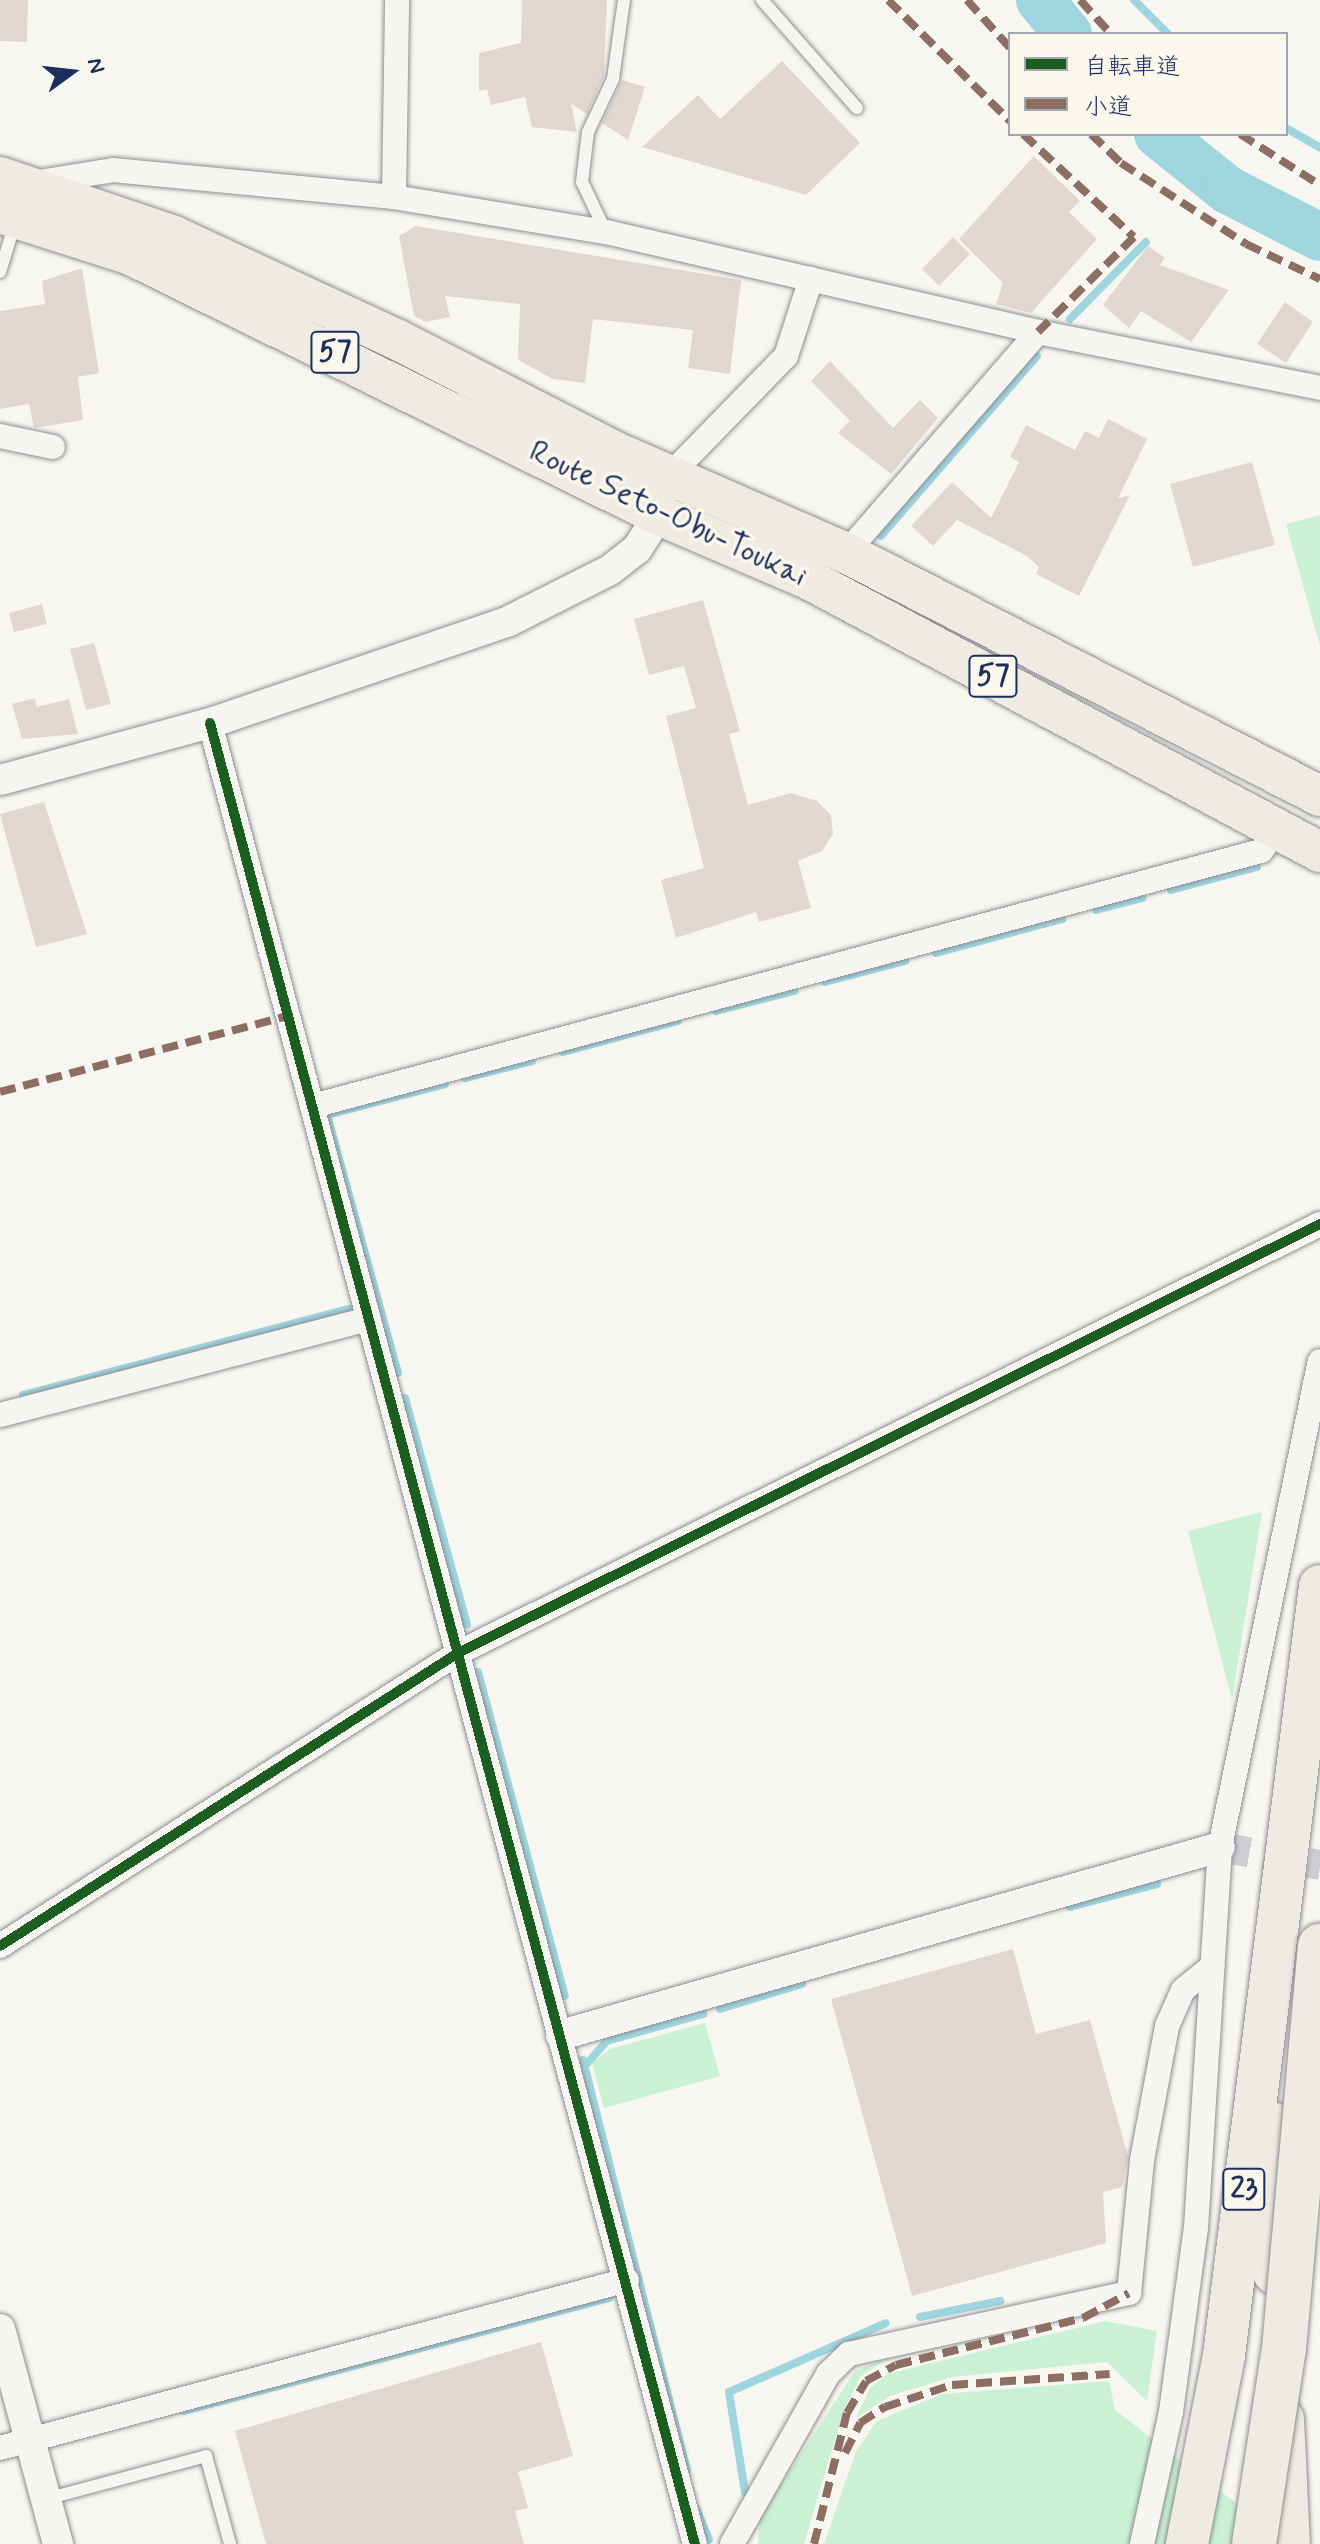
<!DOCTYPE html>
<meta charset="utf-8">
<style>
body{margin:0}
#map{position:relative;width:1320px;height:2544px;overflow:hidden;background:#f8f6f0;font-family:Mynerve,"Klee One",sans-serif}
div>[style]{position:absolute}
.green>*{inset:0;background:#caf1d3}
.stream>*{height:8px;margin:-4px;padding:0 4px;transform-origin:4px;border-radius:4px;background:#9ed5de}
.river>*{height:48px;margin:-24px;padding:0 24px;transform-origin:24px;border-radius:24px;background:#9ed5de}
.building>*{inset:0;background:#e2d7d0}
.tertiary-tunnel>*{height:30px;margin-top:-15px;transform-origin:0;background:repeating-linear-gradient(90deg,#ccced3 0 30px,transparent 0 45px)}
.roads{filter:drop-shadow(0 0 2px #8b8e94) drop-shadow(0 0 2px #8b8e94)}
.service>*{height:12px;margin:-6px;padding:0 6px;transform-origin:6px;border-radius:6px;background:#f6f5f1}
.minor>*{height:24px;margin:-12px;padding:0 12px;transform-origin:12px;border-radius:12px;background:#f6f5f1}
.tertiary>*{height:30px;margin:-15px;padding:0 15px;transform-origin:15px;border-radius:15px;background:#f6f5f1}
.primary>*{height:40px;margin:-20px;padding:0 20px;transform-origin:20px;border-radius:20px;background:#efeae2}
.trunk>*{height:42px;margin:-21px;padding:0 21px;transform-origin:21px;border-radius:21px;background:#efeae2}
.bridges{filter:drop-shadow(0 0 2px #8b8e94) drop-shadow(0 0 2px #8b8e94)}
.motorway-bridge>*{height:44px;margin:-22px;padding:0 22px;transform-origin:22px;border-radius:22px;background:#efeae2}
.quiet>*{height:8px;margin-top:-4px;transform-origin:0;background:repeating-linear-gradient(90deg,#8d6e63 0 16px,transparent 0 24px)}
.cycleway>*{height:10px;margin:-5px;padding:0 5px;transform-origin:5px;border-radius:5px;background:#1b5e20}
span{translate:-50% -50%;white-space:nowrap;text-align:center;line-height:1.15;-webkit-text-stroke:7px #fbf7ec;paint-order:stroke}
.shield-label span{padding:2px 6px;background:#fbf7ec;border:2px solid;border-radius:6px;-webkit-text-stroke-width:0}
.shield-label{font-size:30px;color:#1b2f5e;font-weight:700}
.street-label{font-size:32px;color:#1b2f5e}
.legend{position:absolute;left:1008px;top:32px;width:280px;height:104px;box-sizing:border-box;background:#fbf7ec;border:2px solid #a1a7b3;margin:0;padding:10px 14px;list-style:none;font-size:24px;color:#1b2f5e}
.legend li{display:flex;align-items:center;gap:16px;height:40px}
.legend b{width:40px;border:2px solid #a1a7b3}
.north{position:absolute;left:32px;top:32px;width:80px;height:80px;-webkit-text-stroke:6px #fbf7ec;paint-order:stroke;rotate:75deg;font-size:22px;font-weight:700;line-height:32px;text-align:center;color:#1b2f5e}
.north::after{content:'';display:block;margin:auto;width:28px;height:36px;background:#1b2f5e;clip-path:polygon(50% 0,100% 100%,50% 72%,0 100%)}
</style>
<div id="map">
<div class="green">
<div style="clip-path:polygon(1320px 515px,1320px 646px,1286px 524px)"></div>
<div style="clip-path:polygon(1262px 1512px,1232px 1700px,1188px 1531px)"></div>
<div style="clip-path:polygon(705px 2023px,720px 2076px,604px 2108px,592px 2063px,610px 2049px)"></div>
<div style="clip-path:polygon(1105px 2321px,1157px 2331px,1147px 2401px,1107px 2362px,952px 2377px,890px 2396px,856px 2418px,870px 2388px,887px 2374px)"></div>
<div style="clip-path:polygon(892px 2356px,861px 2376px,844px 2409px,804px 2544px,758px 2544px,760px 2517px,855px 2371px)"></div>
<div style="clip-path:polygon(1109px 2381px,1115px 2410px,1289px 2544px,824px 2544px,856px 2451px,877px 2421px,942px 2394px)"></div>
</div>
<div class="stream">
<div style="left:1134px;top:0;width:48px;rotate:45deg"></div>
<div style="left:1286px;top:128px;width:39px;rotate:30deg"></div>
<div style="left:1070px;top:319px;width:108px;rotate:-45.4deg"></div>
<div style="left:881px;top:536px;width:238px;rotate:-49.1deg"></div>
<div style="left:1171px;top:890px;width:89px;rotate:-15deg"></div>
<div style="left:1096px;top:910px;width:48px;rotate:-14.6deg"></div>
<div style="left:936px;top:953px;width:131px;rotate:-15.1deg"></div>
<div style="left:825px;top:982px;width:83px;rotate:-14.7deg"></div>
<div style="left:716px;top:1011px;width:81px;rotate:-14.4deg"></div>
<div style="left:563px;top:1052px;width:119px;rotate:-15.1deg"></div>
<div style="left:465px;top:1078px;width:69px;rotate:-14.2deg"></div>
<div style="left:398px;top:1373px;width:268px;rotate:-105.4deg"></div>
<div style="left:327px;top:1115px;width:122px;rotate:-14.7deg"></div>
<div style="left:23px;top:1395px;width:337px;rotate:-14.8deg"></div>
<div style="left:405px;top:1398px;width:235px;rotate:74.7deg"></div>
<div style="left:478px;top:1672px;width:335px;rotate:75deg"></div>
<div style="left:1070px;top:1907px;width:90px;rotate:-14.8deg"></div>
<div style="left:720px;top:2009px;width:86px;rotate:-17deg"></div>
<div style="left:583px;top:2060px;width:423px;rotate:75.8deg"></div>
<div style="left:585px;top:2066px;width:33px;rotate:-49deg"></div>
<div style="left:607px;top:2041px;width:100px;rotate:-15.7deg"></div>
<div style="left:920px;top:2317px;width:82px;rotate:-11.3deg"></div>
<div style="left:184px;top:2411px;width:440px;rotate:-14.9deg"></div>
<div style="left:745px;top:2492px;width:101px;rotate:-99.1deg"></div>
<div style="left:729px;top:2392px;width:171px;rotate:-23.7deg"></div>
<div style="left:697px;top:2510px;width:32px;rotate:68deg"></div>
</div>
<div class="river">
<div style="left:1040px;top:0;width:44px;rotate:50.5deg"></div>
<div style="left:1158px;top:134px;width:90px;rotate:38.7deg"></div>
<div style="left:1228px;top:190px;width:103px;rotate:27.1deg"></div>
</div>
<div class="building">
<div style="clip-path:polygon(0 0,28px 0,27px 42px,0 41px)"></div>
<div style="clip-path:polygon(522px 0,607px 0,604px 76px,587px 114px,571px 104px,577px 132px,532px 127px,525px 97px,491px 105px,487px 89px,479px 91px,479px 53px,521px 43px)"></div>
<div style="clip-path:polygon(782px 61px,860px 143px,806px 195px,642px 147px,698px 95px,720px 119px)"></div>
<div style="clip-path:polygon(622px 80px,645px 87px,628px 140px,602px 123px)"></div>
<div style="clip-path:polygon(1034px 156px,1080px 201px,1069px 212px,1097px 239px,1031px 313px,996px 304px,1003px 283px,959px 239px)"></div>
<div style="clip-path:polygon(416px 226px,741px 280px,730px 374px,688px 368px,693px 330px,593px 319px,585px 383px,553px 379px,518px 360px,520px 304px,445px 296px,450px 317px,426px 322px,414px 316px,399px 236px)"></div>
<div style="clip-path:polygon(953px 237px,970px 254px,939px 286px,922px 269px)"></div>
<div style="clip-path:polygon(1148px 246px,1165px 258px,1160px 265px,1229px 290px,1191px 342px,1141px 311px,1129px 328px,1103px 305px)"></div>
<div style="clip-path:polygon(82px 268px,99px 373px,78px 377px,83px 420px,34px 428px,29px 404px,0 409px,0 311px,45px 304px,42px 281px)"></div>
<div style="clip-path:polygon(1285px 302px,1313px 322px,1286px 363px,1257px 344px)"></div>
<div style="clip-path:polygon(830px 361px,893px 428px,920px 400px,938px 418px,891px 474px,838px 433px,850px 421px,811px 381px)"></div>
<div style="clip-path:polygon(1108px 419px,1147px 439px,1118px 498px,1130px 495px,1079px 596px,1036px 574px,1039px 567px,1027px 556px,957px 520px,933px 546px,911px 526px,952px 482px,991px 518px,1019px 462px,1010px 457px,1026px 425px,1075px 450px,1085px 431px,1099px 438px)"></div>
<div style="clip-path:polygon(1252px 462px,1275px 545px,1193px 567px,1170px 484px)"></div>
<div style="clip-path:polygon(703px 600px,740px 731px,729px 734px,748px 805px,791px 793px,817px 801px,831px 815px,833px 834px,822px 851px,798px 861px,811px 908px,759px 922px,756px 912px,676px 938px,661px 880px,704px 868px,666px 716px,696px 708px,684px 666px,649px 675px,634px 619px)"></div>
<div style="clip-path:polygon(42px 604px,47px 624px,14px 632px,9px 613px)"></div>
<div style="clip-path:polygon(94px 643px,111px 704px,86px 710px,70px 649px)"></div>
<div style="clip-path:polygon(35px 698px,37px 707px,69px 699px,78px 734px,22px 739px,12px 704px)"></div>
<div style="clip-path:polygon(44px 802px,87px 934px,36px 947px,0 814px)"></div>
<div style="clip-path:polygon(1013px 1949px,1036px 2034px,1090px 2020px,1128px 2156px,1122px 2187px,1103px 2192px,1106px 2243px,912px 2296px,831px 1999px)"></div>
<div style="clip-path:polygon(541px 2342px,573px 2456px,518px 2472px,528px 2508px,515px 2511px,524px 2544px,266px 2544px,235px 2431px)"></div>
</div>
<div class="tertiary-tunnel">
<div style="left:1220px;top:1847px;width:102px;rotate:10.2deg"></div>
</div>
<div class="roads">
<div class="service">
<div style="left:762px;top:0;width:144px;rotate:48.7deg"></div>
<div style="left:606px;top:232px;width:55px;rotate:-115.6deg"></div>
<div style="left:582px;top:182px;width:50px;rotate:-83.2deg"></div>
<div style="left:588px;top:132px;width:59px;rotate:-64.7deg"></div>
<div style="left:613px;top:79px;width:80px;rotate:-82.1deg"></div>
<div style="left:0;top:272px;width:51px;rotate:-73deg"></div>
<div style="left:46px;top:2499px;width:166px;rotate:-15deg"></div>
<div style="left:206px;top:2456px;width:91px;rotate:74.7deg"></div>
</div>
<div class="minor">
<div style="left:33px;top:183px;width:81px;rotate:-9.2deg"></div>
<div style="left:113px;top:170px;width:282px;rotate:5.5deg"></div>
<div style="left:394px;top:197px;width:215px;rotate:9.4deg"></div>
<div style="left:606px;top:232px;width:443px;rotate:13deg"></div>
<div style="left:1038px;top:332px;width:288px;rotate:11.2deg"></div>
<div style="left:394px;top:197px;width:197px;rotate:-89.1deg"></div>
<div style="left:0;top:436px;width:54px;rotate:11.7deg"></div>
<div style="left:659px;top:515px;width:41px;rotate:-74.6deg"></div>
<div style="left:670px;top:475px;width:166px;rotate:-45.7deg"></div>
<div style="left:786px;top:356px;width:81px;rotate:-72deg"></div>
<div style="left:846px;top:553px;width:293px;rotate:-49deg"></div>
<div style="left:210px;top:723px;width:1884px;rotate:75.09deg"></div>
<div style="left:313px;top:1106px;width:982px;rotate:-15.06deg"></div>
<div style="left:1261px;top:851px;width:31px;rotate:-52deg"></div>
<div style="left:0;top:1415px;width:381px;rotate:-14.6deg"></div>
<div style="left:0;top:1946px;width:544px;rotate:-32.61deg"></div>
<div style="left:458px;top:1653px;width:963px;rotate:-26.46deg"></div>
<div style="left:0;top:2448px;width:649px;rotate:-15deg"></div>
<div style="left:732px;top:2544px;width:195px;rotate:-60.5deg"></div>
<div style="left:828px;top:2374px;width:29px;rotate:-44deg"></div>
<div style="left:849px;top:2354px;width:287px;rotate:-12.3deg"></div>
<div style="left:1129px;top:2293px;width:134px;rotate:-84.4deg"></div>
<div style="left:1142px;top:2160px;width:136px;rotate:-79.4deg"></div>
<div style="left:1167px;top:2026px;width:39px;rotate:-66deg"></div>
<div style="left:1183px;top:1990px;width:38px;rotate:-39deg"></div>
<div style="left:1142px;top:2544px;width:135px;rotate:-77.6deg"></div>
<div style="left:1171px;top:2412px;width:186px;rotate:-82.3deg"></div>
<div style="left:1196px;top:2228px;width:382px;rotate:-86.4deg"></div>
<div style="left:1220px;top:1847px;width:496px;rotate:-78.4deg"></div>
</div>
<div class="tertiary">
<div style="left:0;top:780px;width:218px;rotate:-15.2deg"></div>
<div style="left:210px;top:723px;width:316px;rotate:-18.8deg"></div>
<div style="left:509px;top:621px;width:113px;rotate:-26.8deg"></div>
<div style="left:610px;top:570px;width:34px;rotate:-38deg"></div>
<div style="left:637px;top:549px;width:40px;rotate:-57.1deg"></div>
<div style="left:561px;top:2035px;width:685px;rotate:-15.92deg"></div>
<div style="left:0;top:2329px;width:223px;rotate:74.9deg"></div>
</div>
<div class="primary">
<div style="left:0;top:177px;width:184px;rotate:18.7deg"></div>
<div style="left:174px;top:236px;width:245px;rotate:24.9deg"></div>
<div style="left:396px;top:339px;width:247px;rotate:27.2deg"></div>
<div style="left:616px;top:452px;width:251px;rotate:23.7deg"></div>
<div style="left:846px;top:553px;width:533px;rotate:27.14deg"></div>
<div style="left:0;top:213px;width:138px;rotate:17.8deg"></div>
<div style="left:131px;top:255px;width:589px;rotate:26.22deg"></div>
<div style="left:659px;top:515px;width:167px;rotate:23.3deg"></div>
<div style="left:812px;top:581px;width:576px;rotate:28.08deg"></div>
</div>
<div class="trunk">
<div style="left:1274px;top:2273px;width:149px;rotate:-89.6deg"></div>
<div style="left:1283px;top:2419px;width:125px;rotate:87.3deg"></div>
<div style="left:1187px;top:2544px;width:193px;rotate:-78.9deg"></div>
<div style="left:1224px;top:2355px;width:775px;rotate:-82.88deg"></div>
</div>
</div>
<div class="bridges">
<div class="motorway-bridge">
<div style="left:1254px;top:2544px;width:197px;rotate:-81.3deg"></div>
<div style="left:1284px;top:2349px;width:405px;rotate:-84.9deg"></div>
</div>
</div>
<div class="quiet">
<div style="left:888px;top:0;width:172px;rotate:44.8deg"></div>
<div style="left:967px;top:0;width:64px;rotate:48.1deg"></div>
<div style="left:1080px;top:0;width:46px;rotate:47.6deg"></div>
<div style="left:1023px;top:134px;width:151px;rotate:42.9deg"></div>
<div style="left:1134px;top:237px;width:135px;rotate:135.3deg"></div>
<div style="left:1091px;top:134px;width:42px;rotate:44deg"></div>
<div style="left:1121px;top:163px;width:149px;rotate:32.9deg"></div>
<div style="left:1246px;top:244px;width:82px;rotate:25.3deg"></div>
<div style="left:1240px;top:134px;width:95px;rotate:32.5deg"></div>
<div style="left:0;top:1092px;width:298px;rotate:-14.8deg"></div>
<div style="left:845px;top:2453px;width:34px;rotate:-63deg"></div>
<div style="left:860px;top:2423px;width:30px;rotate:-33deg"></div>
<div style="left:885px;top:2407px;width:71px;rotate:-18.2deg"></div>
<div style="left:952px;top:2385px;width:158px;rotate:-4deg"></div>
<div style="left:814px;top:2544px;width:135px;rotate:-75.9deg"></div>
<div style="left:847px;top:2413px;width:37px;rotate:-59deg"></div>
<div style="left:866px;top:2381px;width:34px;rotate:-28deg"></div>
<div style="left:896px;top:2365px;width:193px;rotate:-14.1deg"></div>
<div style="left:1083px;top:2318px;width:52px;rotate:-28.5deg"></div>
</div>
<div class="cycleway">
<div style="left:210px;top:723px;width:1884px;rotate:75.09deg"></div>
<div style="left:0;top:1946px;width:544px;rotate:-32.61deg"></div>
<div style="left:458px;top:1653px;width:963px;rotate:-26.46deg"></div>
</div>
<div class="shield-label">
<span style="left:335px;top:352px">57</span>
<span style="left:993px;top:676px">57</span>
<span style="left:1244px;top:2189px">23</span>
</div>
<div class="street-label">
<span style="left:668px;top:514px;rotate:25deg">Route Seto-Obu-Toukai</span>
</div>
<ul class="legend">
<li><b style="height:10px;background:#1b5e20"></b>自転車道</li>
<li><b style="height:10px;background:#8d6e63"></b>小道</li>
</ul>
<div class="north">N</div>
</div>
